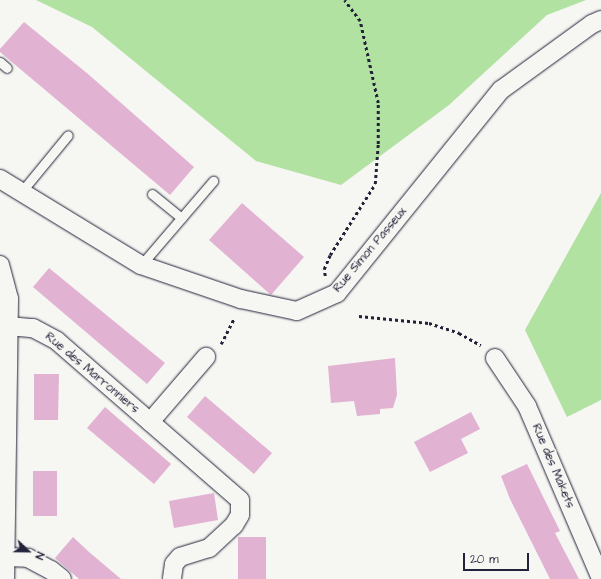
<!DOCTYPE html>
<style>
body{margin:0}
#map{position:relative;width:601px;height:579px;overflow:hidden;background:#f6f6f2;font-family:"Architects Daughter",sans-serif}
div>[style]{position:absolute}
.green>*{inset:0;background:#b1e2a2}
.building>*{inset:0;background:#e2b2d2}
.path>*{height:2.5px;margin-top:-1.25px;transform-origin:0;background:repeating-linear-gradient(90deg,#22223b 0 3px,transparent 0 6px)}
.roads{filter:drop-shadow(0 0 1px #22223b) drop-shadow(0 0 1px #22223b)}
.service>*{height:9px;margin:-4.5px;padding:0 4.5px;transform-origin:4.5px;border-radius:4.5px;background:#f6f6f2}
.minor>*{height:18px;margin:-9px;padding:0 9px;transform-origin:9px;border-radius:9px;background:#f6f6f2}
span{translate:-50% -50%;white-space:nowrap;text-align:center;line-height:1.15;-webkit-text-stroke:3.5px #f6f6f2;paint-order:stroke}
.street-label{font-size:12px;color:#22223b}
.north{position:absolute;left:8px;top:531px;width:40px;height:40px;-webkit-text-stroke:3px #f6f6f2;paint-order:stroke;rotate:112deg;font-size:11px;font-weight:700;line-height:16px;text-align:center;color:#22223b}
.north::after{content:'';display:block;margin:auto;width:14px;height:18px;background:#22223b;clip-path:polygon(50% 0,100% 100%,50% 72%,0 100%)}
.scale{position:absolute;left:463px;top:553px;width:66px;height:18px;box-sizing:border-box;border:2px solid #22223b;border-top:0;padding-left:5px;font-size:12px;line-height:14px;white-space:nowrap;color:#22223b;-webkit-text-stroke:3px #f6f6f2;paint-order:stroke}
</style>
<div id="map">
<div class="green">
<div style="clip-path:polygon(36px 0,586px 0,547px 15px,449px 105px,341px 185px,256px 161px,92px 27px)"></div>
<div style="clip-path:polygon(601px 193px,601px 400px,567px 417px,525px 330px)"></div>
</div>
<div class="building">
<div style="clip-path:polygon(24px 22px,88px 74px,194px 167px,170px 195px,0 52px,0 49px)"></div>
<div style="clip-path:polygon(242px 203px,304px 257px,271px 295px,209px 240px)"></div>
<div style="clip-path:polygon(49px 268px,165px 363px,147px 384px,33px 287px)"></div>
<div style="clip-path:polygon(395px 358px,397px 395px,393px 408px,380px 409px,380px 414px,357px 416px,354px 401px,331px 403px,328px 366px)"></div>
<div style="clip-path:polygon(34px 374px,59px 374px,58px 420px,34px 420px)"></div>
<div style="clip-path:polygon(205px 396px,272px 453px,254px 474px,187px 417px)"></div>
<div style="clip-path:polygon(105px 407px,171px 464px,154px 484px,87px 428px)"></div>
<div style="clip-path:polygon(471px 412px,480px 429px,461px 439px,468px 453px,430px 472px,414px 442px)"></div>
<div style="clip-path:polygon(527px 464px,560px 531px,555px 533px,579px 579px,550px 579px,510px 499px,501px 476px)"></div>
<div style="clip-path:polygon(33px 471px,57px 471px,57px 516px,33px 516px)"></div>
<div style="clip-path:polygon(214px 493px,218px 520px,174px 528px,169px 501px)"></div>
<div style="clip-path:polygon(73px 537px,89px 552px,121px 579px,79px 579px,55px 558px)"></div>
<div style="clip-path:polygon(238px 537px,266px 537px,266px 579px,238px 579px)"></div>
</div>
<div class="path">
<div style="left:325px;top:276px;width:7px;rotate:-98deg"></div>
<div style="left:324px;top:269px;width:15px;rotate:-67deg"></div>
<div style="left:330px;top:255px;width:84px;rotate:-57.6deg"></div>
<div style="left:375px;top:184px;width:40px;rotate:-85.7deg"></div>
<div style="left:378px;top:144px;width:41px;rotate:-90deg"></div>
<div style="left:378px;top:103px;width:84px;rotate:-102.4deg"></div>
<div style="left:360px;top:21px;width:26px;rotate:-127deg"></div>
<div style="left:359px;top:316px;width:70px;rotate:5.7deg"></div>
<div style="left:429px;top:323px;width:32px;rotate:18deg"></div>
<div style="left:459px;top:333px;width:25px;rotate:29deg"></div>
<div style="left:221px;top:344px;width:29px;rotate:-63deg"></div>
</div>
<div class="roads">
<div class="service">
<div style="left:0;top:62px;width:9px;rotate:41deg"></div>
<div style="left:22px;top:191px;width:72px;rotate:-50.6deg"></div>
<div style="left:152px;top:194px;width:38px;rotate:39deg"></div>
<div style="left:141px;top:265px;width:111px;rotate:-49.4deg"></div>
</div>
<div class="minor">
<div style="left:0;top:179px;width:165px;rotate:31.4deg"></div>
<div style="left:141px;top:265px;width:106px;rotate:18.8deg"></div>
<div style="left:241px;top:299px;width:57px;rotate:12.1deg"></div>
<div style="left:297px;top:311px;width:44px;rotate:-24.2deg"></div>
<div style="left:337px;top:293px;width:261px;rotate:-51.1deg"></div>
<div style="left:501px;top:90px;width:112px;rotate:-36deg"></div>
<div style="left:592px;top:24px;width:10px;rotate:-24deg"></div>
<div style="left:0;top:265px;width:35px;rotate:75deg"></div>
<div style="left:9px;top:299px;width:280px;rotate:90.8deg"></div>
<div style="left:8px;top:326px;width:25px;rotate:5deg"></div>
<div style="left:33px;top:328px;width:27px;rotate:28deg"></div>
<div style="left:57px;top:341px;width:242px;rotate:41deg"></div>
<div style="left:240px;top:500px;width:15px;rotate:90deg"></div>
<div style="left:240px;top:515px;width:12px;rotate:121deg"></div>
<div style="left:234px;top:525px;width:34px;rotate:137deg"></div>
<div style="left:209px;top:548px;width:30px;rotate:163deg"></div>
<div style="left:180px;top:557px;width:9px;rotate:131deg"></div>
<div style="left:174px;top:564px;width:15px;rotate:98deg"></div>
<div style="left:495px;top:358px;width:58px;rotate:56.3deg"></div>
<div style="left:527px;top:406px;width:188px;rotate:66.8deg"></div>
<div style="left:150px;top:422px;width:86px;rotate:-49.3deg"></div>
<div style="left:5px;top:557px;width:23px;rotate:2deg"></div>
<div style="left:28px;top:558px;width:26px;rotate:28deg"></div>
<div style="left:51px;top:570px;width:14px;rotate:39deg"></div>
</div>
</div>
<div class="street-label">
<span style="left:370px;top:250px;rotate:-50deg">Rue Simon Passeux</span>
<span style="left:92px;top:373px;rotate:40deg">Rue des Marronniers</span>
<span style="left:553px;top:466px;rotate:67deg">Rue des Makets</span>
</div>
<div class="north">N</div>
<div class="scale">20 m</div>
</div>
